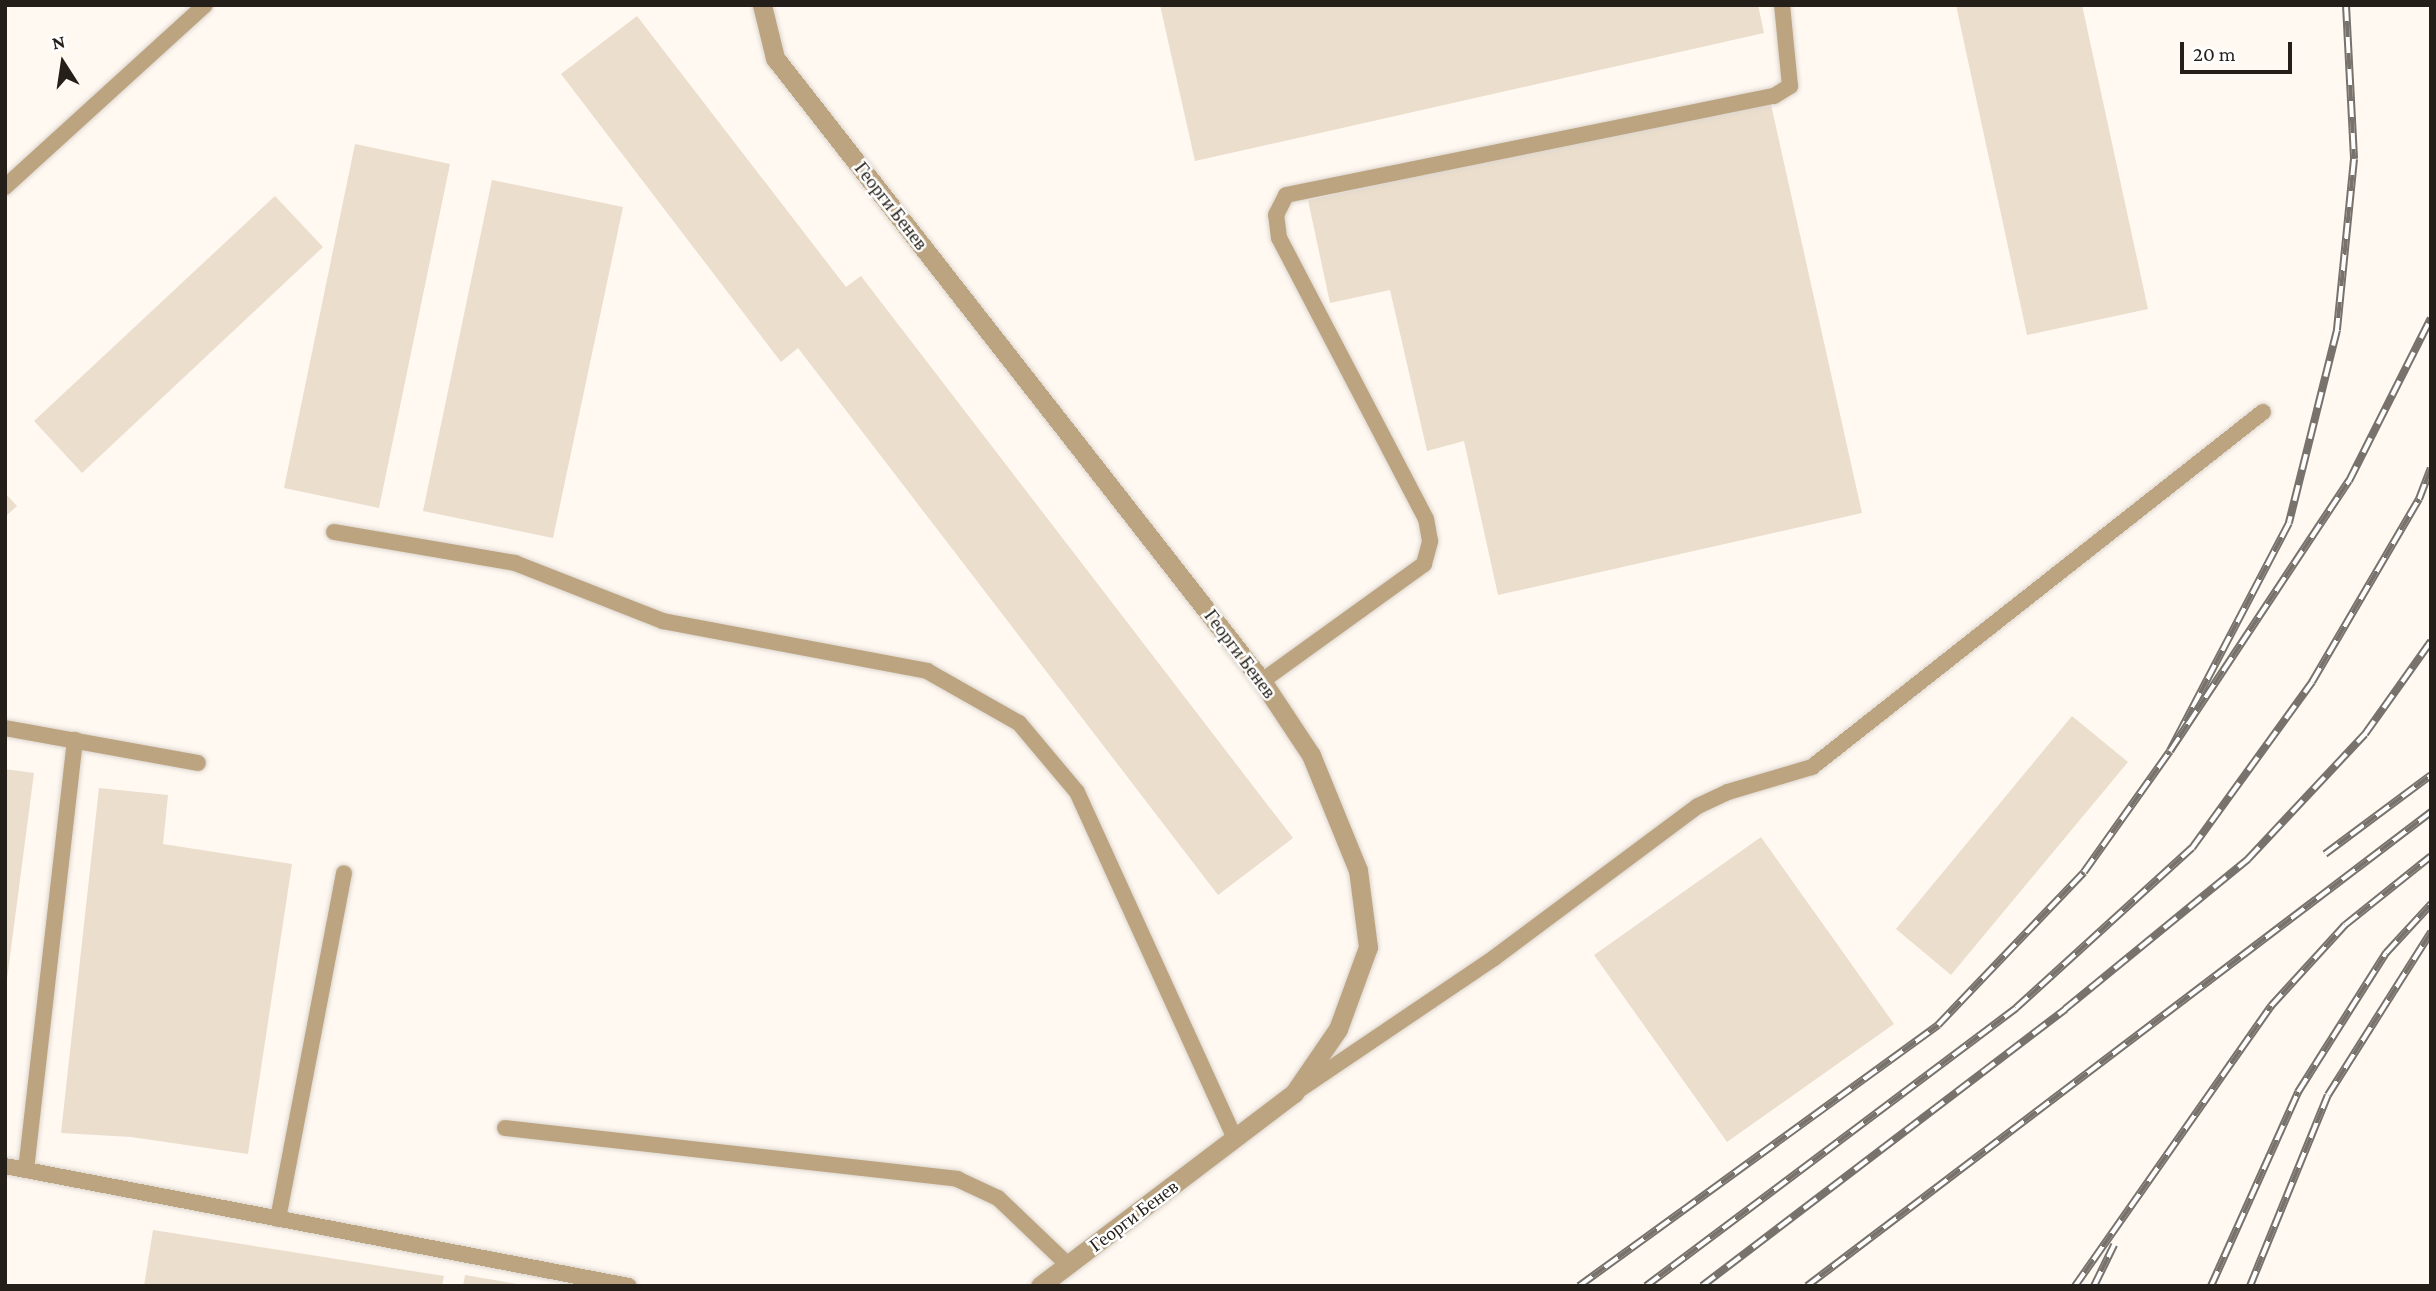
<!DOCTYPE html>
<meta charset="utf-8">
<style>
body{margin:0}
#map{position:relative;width:2436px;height:1291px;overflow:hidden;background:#fff9f2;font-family:"Crimson Pro",serif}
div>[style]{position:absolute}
.building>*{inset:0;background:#ebdecc}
.roads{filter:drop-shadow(0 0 2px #dcd6cf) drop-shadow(0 0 2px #dcd6cf)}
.service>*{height:16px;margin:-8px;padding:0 8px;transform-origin:8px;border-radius:8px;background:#bda480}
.minor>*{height:19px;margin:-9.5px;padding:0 9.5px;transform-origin:9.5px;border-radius:9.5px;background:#bda480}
.rail>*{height:8px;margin-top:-4px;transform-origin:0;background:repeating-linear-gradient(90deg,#fff 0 16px,#77726b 0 32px);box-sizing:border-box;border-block:2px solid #77726b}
span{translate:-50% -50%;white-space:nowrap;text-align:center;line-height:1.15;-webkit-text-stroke:5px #fff;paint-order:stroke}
.street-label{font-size:19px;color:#241f19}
.frame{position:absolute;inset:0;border:7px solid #241f19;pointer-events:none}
.north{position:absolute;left:28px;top:28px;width:70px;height:70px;-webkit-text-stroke:5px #fff;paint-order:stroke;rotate:348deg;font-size:19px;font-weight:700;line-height:28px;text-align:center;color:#241f19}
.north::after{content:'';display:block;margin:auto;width:24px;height:32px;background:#241f19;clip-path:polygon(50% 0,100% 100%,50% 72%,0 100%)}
.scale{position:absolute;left:2180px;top:42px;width:112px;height:32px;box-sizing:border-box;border:4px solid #241f19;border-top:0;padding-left:9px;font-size:21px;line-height:24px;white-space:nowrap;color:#241f19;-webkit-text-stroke:5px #fff;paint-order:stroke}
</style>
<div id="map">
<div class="building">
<div style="clip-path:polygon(1160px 5px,1758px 5px,1764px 33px,1195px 161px)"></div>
<div style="clip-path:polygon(1956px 5px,2082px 5px,2148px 309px,2027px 335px)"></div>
<div style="clip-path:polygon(637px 16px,846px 287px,861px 276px,1293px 838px,1218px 895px,798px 348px,781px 362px,561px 74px)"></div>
<div style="clip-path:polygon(1770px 100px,1862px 513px,1498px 595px,1464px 441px,1427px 451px,1390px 290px,1330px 303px,1308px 200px)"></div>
<div style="clip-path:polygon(355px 144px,450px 164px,379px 508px,284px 488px)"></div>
<div style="clip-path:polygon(492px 180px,623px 207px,553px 538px,423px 511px)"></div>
<div style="clip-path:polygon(275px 196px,323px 247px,82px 473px,34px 421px)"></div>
<div style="clip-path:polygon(5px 493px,17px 506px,5px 517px)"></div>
<div style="clip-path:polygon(2072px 716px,2128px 762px,1951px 975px,1896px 929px)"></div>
<div style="clip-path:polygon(5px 769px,34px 773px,7px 979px,5px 978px)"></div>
<div style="clip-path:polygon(99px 788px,168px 795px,163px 844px,292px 864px,248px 1154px,131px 1137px,61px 1133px)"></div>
<div style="clip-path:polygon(1761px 837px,1894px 1024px,1727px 1142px,1594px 955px)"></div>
<div style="clip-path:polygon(153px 1230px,444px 1276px,442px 1286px,144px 1286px)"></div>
<div style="clip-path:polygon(465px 1275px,517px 1284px,517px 1286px,463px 1286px)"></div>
</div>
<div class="roads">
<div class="service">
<div style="left:5px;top:187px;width:270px;rotate:-42.3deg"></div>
<div style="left:334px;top:532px;width:184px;rotate:9.7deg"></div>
<div style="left:515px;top:563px;width:159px;rotate:21.4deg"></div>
<div style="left:663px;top:621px;width:269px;rotate:10.7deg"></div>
<div style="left:927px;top:671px;width:106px;rotate:29.5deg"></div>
<div style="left:1019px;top:723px;width:90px;rotate:50deg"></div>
<div style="left:1077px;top:792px;width:381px;rotate:65.5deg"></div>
<div style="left:1262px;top:681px;width:200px;rotate:-35.8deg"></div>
<div style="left:1424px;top:564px;width:24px;rotate:-75deg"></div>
<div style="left:1430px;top:541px;width:22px;rotate:-100deg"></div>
<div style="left:1426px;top:519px;width:317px;rotate:-117.6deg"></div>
<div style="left:1279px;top:238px;width:23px;rotate:-97deg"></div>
<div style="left:1276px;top:215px;width:22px;rotate:-63deg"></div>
<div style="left:1286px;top:195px;width:498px;rotate:-11.5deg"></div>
<div style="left:1774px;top:96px;width:19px;rotate:-32deg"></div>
<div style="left:1790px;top:86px;width:81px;rotate:-95.6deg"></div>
<div style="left:5px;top:728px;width:196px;rotate:10.3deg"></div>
<div style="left:1299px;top:1090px;width:235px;rotate:-34.1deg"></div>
<div style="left:1494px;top:958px;width:254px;rotate:-36.7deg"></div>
<div style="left:1698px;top:806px;width:33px;rotate:-25deg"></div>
<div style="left:1728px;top:792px;width:88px;rotate:-16.6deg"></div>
<div style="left:1812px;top:767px;width:574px;rotate:-38.21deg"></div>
<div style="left:505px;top:1128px;width:455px;rotate:6.4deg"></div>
<div style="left:957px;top:1179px;width:45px;rotate:24.9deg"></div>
<div style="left:998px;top:1198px;width:97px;rotate:43.7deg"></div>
<div style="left:5px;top:1166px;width:635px;rotate:10.89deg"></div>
<div style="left:26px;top:1170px;width:433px;rotate:-83.5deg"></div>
<div style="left:278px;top:1219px;width:352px;rotate:-79.2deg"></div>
</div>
<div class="minor">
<div style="left:762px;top:5px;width:55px;rotate:76.2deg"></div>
<div style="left:775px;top:58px;width:791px;rotate:51.99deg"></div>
<div style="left:1262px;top:681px;width:89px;rotate:56.5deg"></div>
<div style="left:1311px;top:755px;width:124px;rotate:67.8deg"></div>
<div style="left:1358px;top:870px;width:78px;rotate:82.6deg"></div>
<div style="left:1368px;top:947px;width:87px;rotate:110.1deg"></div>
<div style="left:1338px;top:1029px;width:78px;rotate:124.5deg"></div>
<div style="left:1294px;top:1093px;width:319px;rotate:142.8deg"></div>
</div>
</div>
<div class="rail">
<div style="left:2346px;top:5px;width:154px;rotate:87deg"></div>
<div style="left:2354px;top:159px;width:172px;rotate:95.7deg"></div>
<div style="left:2337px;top:330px;width:199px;rotate:104deg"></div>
<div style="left:2289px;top:523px;width:257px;rotate:117.6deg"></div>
<div style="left:2170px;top:751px;width:324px;rotate:-56.5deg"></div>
<div style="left:2349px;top:481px;width:182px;rotate:-63.3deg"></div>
<div style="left:2325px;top:854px;width:132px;rotate:-36.7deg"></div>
<div style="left:1579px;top:1286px;width:444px;rotate:-36deg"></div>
<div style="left:1938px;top:1025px;width:211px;rotate:-46.3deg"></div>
<div style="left:2084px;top:872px;width:148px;rotate:-54.6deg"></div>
<div style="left:1646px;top:1286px;width:463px;rotate:-36.9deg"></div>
<div style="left:2016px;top:1008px;width:238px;rotate:-42.3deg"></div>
<div style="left:2192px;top:848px;width:205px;rotate:-54.1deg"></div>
<div style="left:2312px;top:682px;width:212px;rotate:-59.7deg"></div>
<div style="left:2419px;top:499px;width:33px;rotate:-69deg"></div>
<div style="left:1702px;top:1286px;width:457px;rotate:-37.3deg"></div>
<div style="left:2065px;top:1009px;width:237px;rotate:-39.3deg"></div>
<div style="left:2248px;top:859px;width:171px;rotate:-46.9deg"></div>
<div style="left:2365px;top:734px;width:114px;rotate:-54.6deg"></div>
<div style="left:1807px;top:1286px;width:784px;rotate:-37.22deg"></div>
<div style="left:2075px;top:1286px;width:342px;rotate:-55deg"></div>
<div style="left:2271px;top:1006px;width:110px;rotate:-47.6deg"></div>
<div style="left:2345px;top:925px;width:110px;rotate:-38.7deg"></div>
<div style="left:2094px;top:1286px;width:46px;rotate:-64deg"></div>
<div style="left:2211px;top:1286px;width:213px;rotate:-65.8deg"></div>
<div style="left:2298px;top:1092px;width:165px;rotate:-57.7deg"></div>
<div style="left:2386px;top:953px;width:67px;rotate:-47.4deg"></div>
<div style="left:2250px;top:1286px;width:206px;rotate:-67.8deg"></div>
<div style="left:2328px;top:1095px;width:193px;rotate:-57.7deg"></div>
</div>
<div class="street-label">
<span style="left:891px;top:206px;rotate:52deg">Георги Бенев</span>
<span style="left:1240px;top:654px;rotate:53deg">Георги Бенев</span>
<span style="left:1134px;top:1216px;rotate:-37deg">Георги Бенев</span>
</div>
<div class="frame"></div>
<div class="north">N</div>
<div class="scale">20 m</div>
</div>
